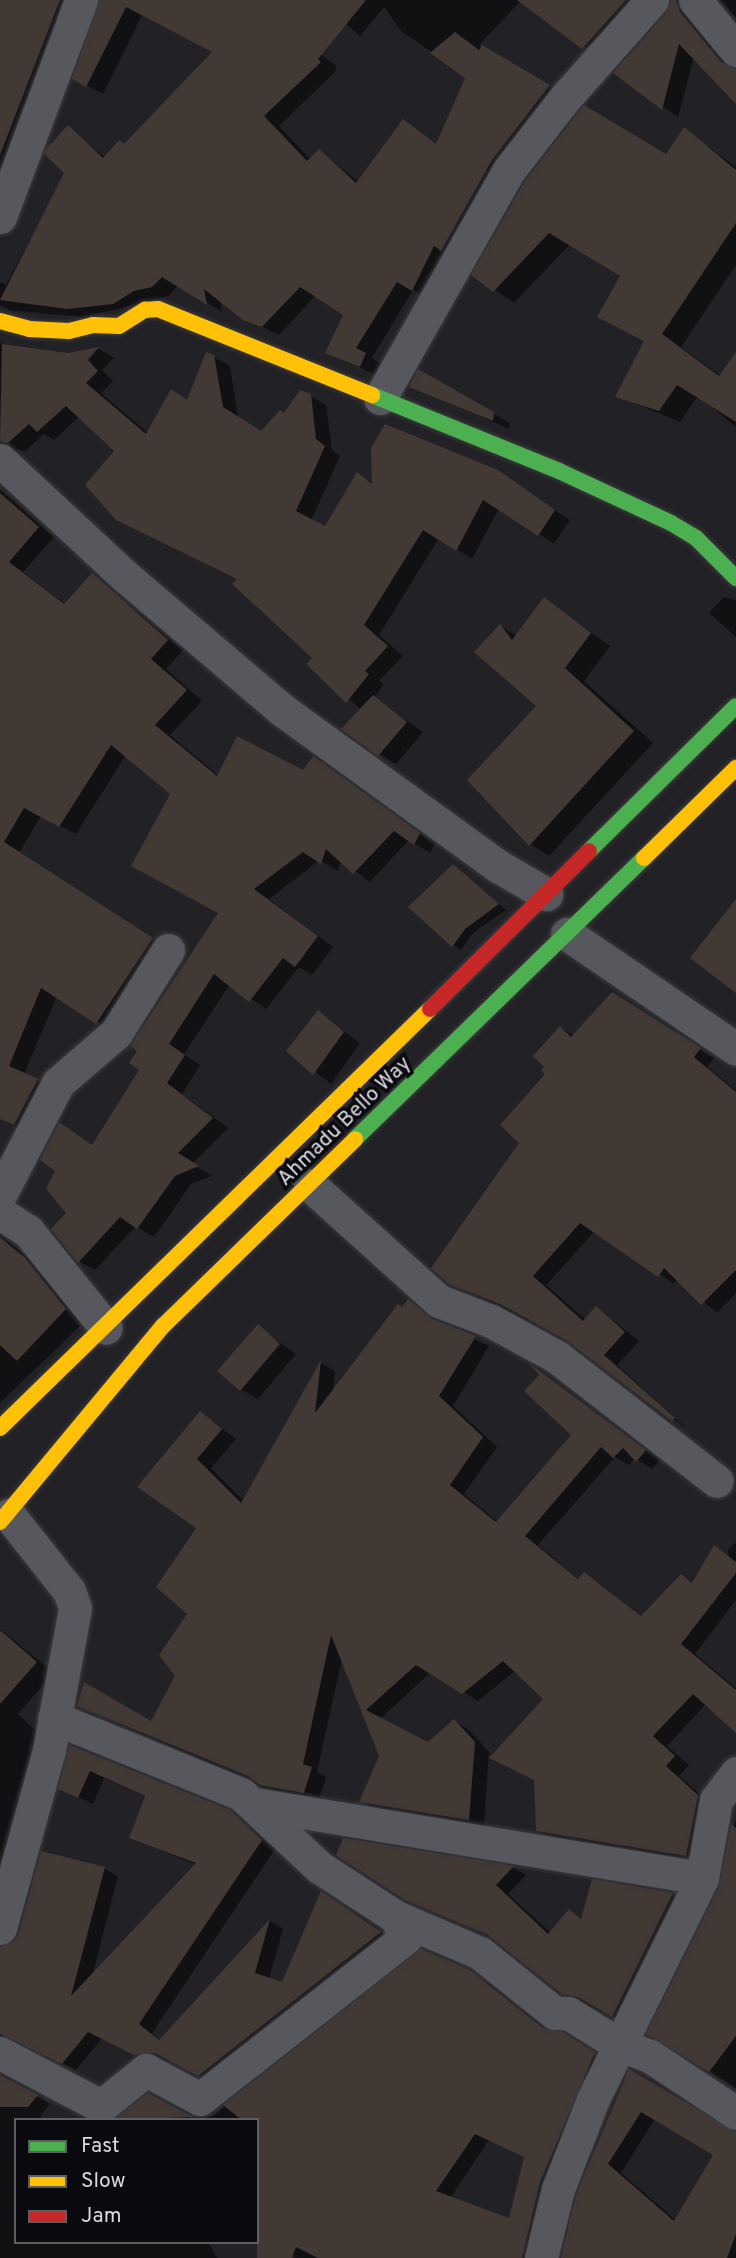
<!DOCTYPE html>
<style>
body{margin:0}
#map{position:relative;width:736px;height:2258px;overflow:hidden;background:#212126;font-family:Overpass,sans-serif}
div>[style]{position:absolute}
.shadow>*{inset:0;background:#0007}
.building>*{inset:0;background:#423935}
.roads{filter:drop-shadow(0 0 2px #3c3c3f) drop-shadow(0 0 2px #3c3c3f)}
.street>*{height:33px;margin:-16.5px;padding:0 16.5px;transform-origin:16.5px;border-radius:16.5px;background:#57575e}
.fast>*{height:16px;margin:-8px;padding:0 8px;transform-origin:8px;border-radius:8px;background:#4caf50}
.slow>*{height:16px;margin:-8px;padding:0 8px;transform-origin:8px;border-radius:8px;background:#ffc107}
.jam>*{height:16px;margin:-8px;padding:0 8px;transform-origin:8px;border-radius:8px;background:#c62828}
span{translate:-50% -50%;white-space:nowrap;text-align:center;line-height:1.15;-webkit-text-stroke:7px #0a090e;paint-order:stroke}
.street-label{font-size:21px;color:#dadae0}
.legend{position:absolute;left:14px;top:2118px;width:245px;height:126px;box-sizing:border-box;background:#0a090e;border:2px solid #5d5d62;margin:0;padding:9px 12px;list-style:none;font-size:21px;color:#dadae0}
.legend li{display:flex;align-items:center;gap:14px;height:35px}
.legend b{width:35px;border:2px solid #5d5d62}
</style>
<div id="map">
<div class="shadow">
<div style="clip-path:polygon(0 0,79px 0,0 192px)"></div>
<div style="clip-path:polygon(101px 0,229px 0,291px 31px,336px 66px,336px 71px,279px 126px,311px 160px,319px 151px,359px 182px,404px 122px,438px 145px,468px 77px,401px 31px,384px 7px,360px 36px,318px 0,650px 0,599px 57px,521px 1px,479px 45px,565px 96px,428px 298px,413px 290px,372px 358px,381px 364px,376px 375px,327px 352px,346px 315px,316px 295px,279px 335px,244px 318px,220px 299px,222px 312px,178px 285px,169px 296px,84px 317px,9px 310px,0 305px,0 282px,6px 285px,66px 173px,68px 128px,106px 158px,125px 146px,214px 52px,142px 15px,103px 94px,74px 79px)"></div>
<div style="clip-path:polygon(671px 0,696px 0,696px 23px,736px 70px,736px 101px,694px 57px,678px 117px,616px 73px,668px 13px)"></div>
<div style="clip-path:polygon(720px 0,736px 0,736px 18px)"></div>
<div style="clip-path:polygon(684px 130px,736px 167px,736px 265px,681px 347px,721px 376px,736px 355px,736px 427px,698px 396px,680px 422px,617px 396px,646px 341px,622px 276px,570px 244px,514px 303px,474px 275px,667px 156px)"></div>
<div style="clip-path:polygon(0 342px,4px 347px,68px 355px,99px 349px,114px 358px,102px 370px,113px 381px,101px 393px,148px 433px,188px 401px,214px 357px,230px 366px,238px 418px,262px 433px,310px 396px,326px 405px,332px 450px,340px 456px,311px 521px,325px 528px,357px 474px,374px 484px,497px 472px,570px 520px,554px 544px,499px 508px,472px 559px,439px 538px,379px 635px,403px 656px,379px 681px,384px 684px,374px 698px,423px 732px,396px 764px,379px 754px,362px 710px,309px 664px,314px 658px,80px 416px,54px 440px,44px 434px,25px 451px,12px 450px,0 461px)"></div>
<div style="clip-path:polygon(419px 372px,510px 423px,509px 429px,411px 386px)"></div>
<div style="clip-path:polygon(0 490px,54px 537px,23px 572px,66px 605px,92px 575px,183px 650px,166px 669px,202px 701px,170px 735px,219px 776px,303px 772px,314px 759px,435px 844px,430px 853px,409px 840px,370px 882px,341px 860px,338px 871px,320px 860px,269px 899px,333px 947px,312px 975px,299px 967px,266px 1009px,230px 984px,184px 1054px,200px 1065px,182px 1094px,228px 1128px,192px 1164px,212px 1176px,191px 1184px,154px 1237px,136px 1226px,95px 1270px,79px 1261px,57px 1170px,60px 1125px,93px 1146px,141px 1069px,221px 912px,173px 793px,126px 755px,76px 834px,41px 816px,19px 853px,168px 949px,113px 1032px,57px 996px,24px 1074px,53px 1089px,31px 1133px,0 1119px)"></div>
<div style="clip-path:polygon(724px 597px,736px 600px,736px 637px,709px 613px)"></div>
<div style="clip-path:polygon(544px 600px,610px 646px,584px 681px,653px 743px,549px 856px,530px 844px,538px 706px,500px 626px,517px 636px)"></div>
<div style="clip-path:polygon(453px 866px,506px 910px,473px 933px,461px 950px,453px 945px)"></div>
<div style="clip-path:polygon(627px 1003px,714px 1058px,707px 1067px,736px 1090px,736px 1293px,717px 1313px,677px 1279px,674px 1284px,595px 1231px,546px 1285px,586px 1320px,597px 1308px,639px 1341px,617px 1365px,687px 1429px,570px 1340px,450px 1283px,522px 1142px,561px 1028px,574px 1036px)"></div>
<div style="clip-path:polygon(319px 1013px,360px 1043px,331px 1084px,289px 1051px)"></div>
<div style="clip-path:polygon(0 1235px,45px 1271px,85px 1321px,0 1403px)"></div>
<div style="clip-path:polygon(408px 1301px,440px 1324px,489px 1346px,453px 1406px,497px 1447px,464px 1494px,498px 1522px,574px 1435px,537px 1370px,660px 1460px,652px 1469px,635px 1458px,629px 1465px,615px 1457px,538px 1545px,580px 1580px,584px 1574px,599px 1583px,643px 1617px,681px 1576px,694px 1583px,715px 1548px,729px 1556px,728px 1550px,736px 1542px,736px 1600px,695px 1654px,736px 1688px,736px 1731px,706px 1704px,667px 1746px,689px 1765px,679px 1776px,712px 1805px,701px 1863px,553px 1839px,538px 1830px,546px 1699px,515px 1671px,478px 1701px,431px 1672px,380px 1719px,429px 1744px,455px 1721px,469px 1730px,489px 1752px,484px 1827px,376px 1809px,361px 1801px,381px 1756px,342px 1659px,317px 1772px,326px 1777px,319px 1800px,277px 1793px,79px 1706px,151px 1723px,177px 1676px,199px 1528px,140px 1487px,201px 1413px,236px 1439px,211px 1468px,244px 1501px,321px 1363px,335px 1371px,333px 1393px)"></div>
<div style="clip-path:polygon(258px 1327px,296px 1354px,258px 1399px,241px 1389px)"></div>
<div style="clip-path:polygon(0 1629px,54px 1673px,18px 1714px,50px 1744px,0 1929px)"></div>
<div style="clip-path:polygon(71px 1747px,230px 1812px,275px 1849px,152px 2033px,161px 2041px,270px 1921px,283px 1929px,269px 1979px,283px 1984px,335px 1901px,394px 1941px,213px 2083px,171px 2060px,149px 2062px,102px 2038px,76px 2070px,13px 2041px,0 2050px,0 1970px,45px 1878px,104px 1869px,118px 1876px,92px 1977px,197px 1865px,131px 1838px,146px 1797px,104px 1778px,93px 1804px,60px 1788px)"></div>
<div style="clip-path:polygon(736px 1819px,736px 2088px,649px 2033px,721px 1887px)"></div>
<div style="clip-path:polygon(345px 1840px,513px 1868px,526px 1875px,508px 1894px,551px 1933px,569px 1911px,583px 1919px,593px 1881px,673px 1894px,686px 1902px,626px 2024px,563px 1992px,495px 1939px,406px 1898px)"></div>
<div style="clip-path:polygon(evenodd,421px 1951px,484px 1980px,548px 2031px,607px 2062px,537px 2258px,297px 2258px,257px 2241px,257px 2120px,114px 2120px,148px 2095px,191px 2118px,213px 2116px,421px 1951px,489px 2140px,526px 2157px,511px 2221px,450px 2198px,489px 2140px)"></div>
<div style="clip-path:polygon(evenodd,630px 2071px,727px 2131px,736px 2132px,736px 2258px,563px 2258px,630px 2071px,655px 2119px,716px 2154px,677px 2221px,621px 2173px,655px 2119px)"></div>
<div style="clip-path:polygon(0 2075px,50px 2104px,40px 2116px,45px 2120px,16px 2120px,16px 2242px,208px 2242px,217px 2258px,0 2258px)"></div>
</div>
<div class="building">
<div style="clip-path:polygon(0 0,60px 0,0 155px)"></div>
<div style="clip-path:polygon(100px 0,366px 0,318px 59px,321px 62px,264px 116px,307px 161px,319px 149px,356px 183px,403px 119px,436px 144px,465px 78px,430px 53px,455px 32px,479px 50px,482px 45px,550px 85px,492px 160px,441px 251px,434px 246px,412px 291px,397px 282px,356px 348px,366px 353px,360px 367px,325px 353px,343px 315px,300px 287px,262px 327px,243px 320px,204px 289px,207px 305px,162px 277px,152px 287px,134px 291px,113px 304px,67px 309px,0 300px,64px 173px,44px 154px,46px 149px,68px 125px,103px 158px,119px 140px,124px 144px,212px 52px,126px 7px,86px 87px,72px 79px)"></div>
<div style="clip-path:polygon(517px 0,626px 0,582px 49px)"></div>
<div style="clip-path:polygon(671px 0,676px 0,680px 12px,721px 62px,736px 69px,736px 104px,679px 44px,662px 110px,613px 73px,666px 13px)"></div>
<div style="clip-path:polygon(584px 105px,666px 154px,684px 127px,736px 170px,736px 223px,662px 334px,719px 376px,736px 352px,736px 422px,677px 385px,659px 411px,615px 397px,644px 341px,597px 317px,620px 276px,549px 233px,493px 292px,471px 275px,525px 181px)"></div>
<div style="clip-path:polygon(2px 344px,68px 353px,99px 347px,88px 360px,98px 371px,86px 383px,146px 434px,171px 389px,187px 400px,206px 352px,214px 355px,223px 407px,261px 431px,280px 410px,284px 413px,300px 390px,311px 394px,316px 439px,325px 446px,296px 511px,325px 526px,357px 472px,372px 484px,371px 448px,385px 424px,498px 470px,555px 510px,538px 536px,483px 500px,456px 551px,423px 530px,364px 625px,388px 646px,365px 671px,369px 674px,346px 703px,306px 664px,312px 658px,232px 584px,237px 579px,116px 520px,85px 485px,114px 451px,66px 406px,37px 432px,29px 424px,8px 443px,0 441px)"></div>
<div style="clip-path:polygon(418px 369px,494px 412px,493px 421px,409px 387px)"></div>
<div style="clip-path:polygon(0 493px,39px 527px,9px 562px,64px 604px,92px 573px,168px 640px,151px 659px,187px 690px,155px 725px,217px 776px,237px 736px,303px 770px,313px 756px,420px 833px,414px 845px,394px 831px,353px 874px,326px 849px,321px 864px,303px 852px,254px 889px,318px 936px,295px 967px,283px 958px,249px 1002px,214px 974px,169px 1044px,185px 1055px,167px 1083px,213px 1118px,178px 1153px,199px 1166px,175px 1176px,137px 1229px,120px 1217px,78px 1263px,51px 1229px,66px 1213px,46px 1189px,55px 1171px,40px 1160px,59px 1122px,92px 1145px,139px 1070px,129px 1063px,137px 1051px,130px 1046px,218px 913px,131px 866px,170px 794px,111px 745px,59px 827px,24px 808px,4px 842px,153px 938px,96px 1024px,41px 988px,9px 1066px,38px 1079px,14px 1125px,0 1119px)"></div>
<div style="clip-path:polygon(544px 597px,591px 633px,565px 668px,634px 731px,529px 846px,467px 780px,536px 706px,474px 652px,500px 624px,512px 640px)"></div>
<div style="clip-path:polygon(373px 695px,407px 722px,378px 756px,341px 729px)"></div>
<div style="clip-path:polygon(453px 864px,499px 904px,465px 929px,452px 947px,408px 907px)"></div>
<div style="clip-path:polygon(736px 899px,736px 993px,690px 958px)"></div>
<div style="clip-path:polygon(612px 992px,701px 1048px,694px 1057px,736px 1092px,736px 1270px,701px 1305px,664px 1268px,658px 1277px,580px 1223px,533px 1276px,583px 1321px,596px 1306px,625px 1332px,604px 1355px,675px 1418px,672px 1421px,566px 1340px,500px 1304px,449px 1284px,431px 1268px,519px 1143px,500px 1125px,545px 1074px,541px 1071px,544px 1067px,533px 1056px,560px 1026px,571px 1037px)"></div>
<div style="clip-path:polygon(318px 1010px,344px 1032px,313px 1075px,286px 1051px)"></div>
<div style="clip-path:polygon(0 1237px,25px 1258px,66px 1309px,17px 1361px,0 1345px)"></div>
<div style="clip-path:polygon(408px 1299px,432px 1319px,476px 1336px,439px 1396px,483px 1437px,450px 1485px,496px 1522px,571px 1435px,524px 1391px,539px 1375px,530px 1364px,646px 1450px,636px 1462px,623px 1448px,613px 1458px,601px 1447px,525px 1536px,578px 1579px,584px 1572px,641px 1616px,681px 1574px,692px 1583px,714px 1545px,736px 1562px,736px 1573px,681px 1644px,736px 1690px,736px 1733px,693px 1694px,653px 1736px,675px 1756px,666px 1766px,698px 1795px,686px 1856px,536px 1831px,534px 1780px,489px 1758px,543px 1699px,503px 1661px,462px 1694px,416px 1665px,366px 1710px,428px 1742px,454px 1719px,475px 1742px,469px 1820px,359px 1802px,379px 1756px,331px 1635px,303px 1764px,312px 1767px,304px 1793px,260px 1785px,248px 1776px,77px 1706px,84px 1682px,151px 1721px,175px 1676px,159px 1655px,187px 1614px,156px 1587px,196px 1528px,137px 1487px,200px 1411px,222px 1429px,197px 1459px,241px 1503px,321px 1360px,315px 1413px,398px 1304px,402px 1307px)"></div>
<div style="clip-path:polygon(258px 1324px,280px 1344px,240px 1391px,217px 1371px)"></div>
<div style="clip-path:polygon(0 1630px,37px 1662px,0 1704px)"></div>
<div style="clip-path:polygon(69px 1745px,230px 1810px,262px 1840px,139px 2024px,159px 2040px,270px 1919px,255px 1973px,282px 1982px,321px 1891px,381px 1932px,198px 2076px,155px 2053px,134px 2055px,88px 2032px,62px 2064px,0 2034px,0 1947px,13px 1942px,19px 1933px,41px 1851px,105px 1867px,71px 1996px,196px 1863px,129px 1838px,145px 1796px,90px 1771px,78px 1798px,58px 1789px)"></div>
<div style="clip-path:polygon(731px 1824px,736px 1828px,736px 2036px,709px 2072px,646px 2034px,719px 1887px)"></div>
<div style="clip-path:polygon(343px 1838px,514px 1866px,496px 1885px,548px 1934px,569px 1909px,581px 1919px,592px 1879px,673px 1893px,612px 2017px,578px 1997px,562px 1994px,488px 1935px,405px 1900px,336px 1855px)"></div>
<div style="clip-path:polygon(evenodd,421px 1949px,470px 1970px,543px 2028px,563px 2032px,595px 2052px,540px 2182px,522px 2258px,318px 2258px,296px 2247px,292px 2258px,257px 2258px,257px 2120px,242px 2120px,223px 2105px,421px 1949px,475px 2134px,524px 2157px,509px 2218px,436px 2191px,475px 2134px)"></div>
<div style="clip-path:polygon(evenodd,629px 2069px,736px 2132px,736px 2234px,727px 2258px,561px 2258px,576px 2195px,629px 2069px,641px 2112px,713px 2155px,674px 2221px,608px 2164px,641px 2112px)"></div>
<div style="clip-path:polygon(0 2075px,38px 2095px,28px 2107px,0 2107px)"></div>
<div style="clip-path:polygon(148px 2093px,191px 2116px,195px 2117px,113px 2120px)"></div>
</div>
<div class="roads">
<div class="street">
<div style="left:695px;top:0;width:65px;rotate:50.6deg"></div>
<div style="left:0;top:217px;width:232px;rotate:-69.5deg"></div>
<div style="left:380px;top:398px;width:262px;rotate:-60.5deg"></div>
<div style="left:509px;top:170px;width:91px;rotate:-52.1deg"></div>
<div style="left:565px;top:98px;width:131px;rotate:-48.4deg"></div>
<div style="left:0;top:460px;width:172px;rotate:42.9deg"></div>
<div style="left:126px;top:577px;width:204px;rotate:40.4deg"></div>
<div style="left:281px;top:709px;width:268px;rotate:35.9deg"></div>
<div style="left:498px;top:866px;width:56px;rotate:30.3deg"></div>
<div style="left:567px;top:934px;width:204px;rotate:34.2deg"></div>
<div style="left:310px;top:1185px;width:173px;rotate:42deg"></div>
<div style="left:439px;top:1301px;width:56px;rotate:21deg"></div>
<div style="left:491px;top:1321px;width:75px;rotate:28.6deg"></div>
<div style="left:557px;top:1357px;width:202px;rotate:37.8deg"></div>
<div style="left:0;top:1195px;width:126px;rotate:-62.6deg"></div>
<div style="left:58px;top:1083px;width:77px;rotate:-40.8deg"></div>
<div style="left:116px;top:1033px;width:98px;rotate:-57.9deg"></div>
<div style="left:0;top:1213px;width:33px;rotate:33deg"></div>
<div style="left:28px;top:1231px;width:124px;rotate:51.2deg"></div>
<div style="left:54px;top:1718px;width:202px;rotate:22.1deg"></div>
<div style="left:241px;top:1794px;width:107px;rotate:43.1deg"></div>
<div style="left:319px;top:1867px;width:92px;rotate:33deg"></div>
<div style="left:396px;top:1917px;width:91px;rotate:23.2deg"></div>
<div style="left:480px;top:1953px;width:96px;rotate:38.7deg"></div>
<div style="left:555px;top:2013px;width:13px"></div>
<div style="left:568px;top:2013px;width:59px;rotate:31.8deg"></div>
<div style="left:618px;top:2044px;width:34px;rotate:21deg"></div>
<div style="left:650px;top:2056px;width:103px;rotate:33.5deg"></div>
<div style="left:254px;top:1804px;width:454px;rotate:9.4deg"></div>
<div style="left:0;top:1928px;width:185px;rotate:-74.6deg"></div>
<div style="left:49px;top:1750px;width:144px;rotate:-79.6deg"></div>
<div style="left:75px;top:1608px;width:18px;rotate:-109deg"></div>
<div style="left:69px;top:1591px;width:97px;rotate:-128.3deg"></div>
<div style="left:0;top:2053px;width:107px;rotate:27.8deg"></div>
<div style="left:95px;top:2103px;width:10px"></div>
<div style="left:105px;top:2103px;width:53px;rotate:-38.8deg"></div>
<div style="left:146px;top:2070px;width:61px;rotate:28.2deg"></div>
<div style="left:200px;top:2099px;width:261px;rotate:-38.1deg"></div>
<div style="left:405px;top:1938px;width:23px;rotate:-113deg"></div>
<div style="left:541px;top:2258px;width:71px;rotate:-76.2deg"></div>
<div style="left:558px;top:2189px;width:97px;rotate:-68.7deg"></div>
<div style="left:593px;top:2099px;width:246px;rotate:-63.7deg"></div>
<div style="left:702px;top:1878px;width:79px;rotate:-79.8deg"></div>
<div style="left:716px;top:1800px;width:34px;rotate:-53deg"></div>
</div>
<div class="fast">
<div style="left:372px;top:395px;width:202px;rotate:22.1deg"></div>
<div style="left:559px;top:471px;width:123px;rotate:24.9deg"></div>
<div style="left:671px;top:523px;width:29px;rotate:31deg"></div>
<div style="left:696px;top:538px;width:57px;rotate:45deg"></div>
<div style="left:589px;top:851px;width:206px;rotate:-44.6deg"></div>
<div style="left:355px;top:1139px;width:403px;rotate:-44.2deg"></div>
</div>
<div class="slow">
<div style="left:0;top:321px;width:30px;rotate:15deg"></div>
<div style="left:29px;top:329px;width:40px;rotate:2.9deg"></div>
<div style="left:69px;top:331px;width:25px;rotate:-14deg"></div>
<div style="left:93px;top:325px;width:26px;rotate:2deg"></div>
<div style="left:119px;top:326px;width:31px;rotate:-32deg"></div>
<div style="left:145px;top:310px;width:13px;rotate:-4deg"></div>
<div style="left:158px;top:309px;width:231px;rotate:21.9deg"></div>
<div style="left:644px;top:858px;width:129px;rotate:-44.4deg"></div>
<div style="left:0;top:1428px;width:600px;rotate:-44.26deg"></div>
<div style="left:0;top:1522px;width:255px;rotate:-50.3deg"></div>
<div style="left:163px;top:1326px;width:268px;rotate:-44.2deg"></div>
</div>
<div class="jam">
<div style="left:430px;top:1009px;width:224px;rotate:-44.8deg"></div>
</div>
</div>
<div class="street-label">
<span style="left:345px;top:1122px;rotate:-44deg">Ahmadu Bello Way</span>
</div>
<ul class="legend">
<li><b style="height:9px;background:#4caf50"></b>Fast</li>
<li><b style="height:9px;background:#ffc107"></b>Slow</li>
<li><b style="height:9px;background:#c62828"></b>Jam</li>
</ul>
</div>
